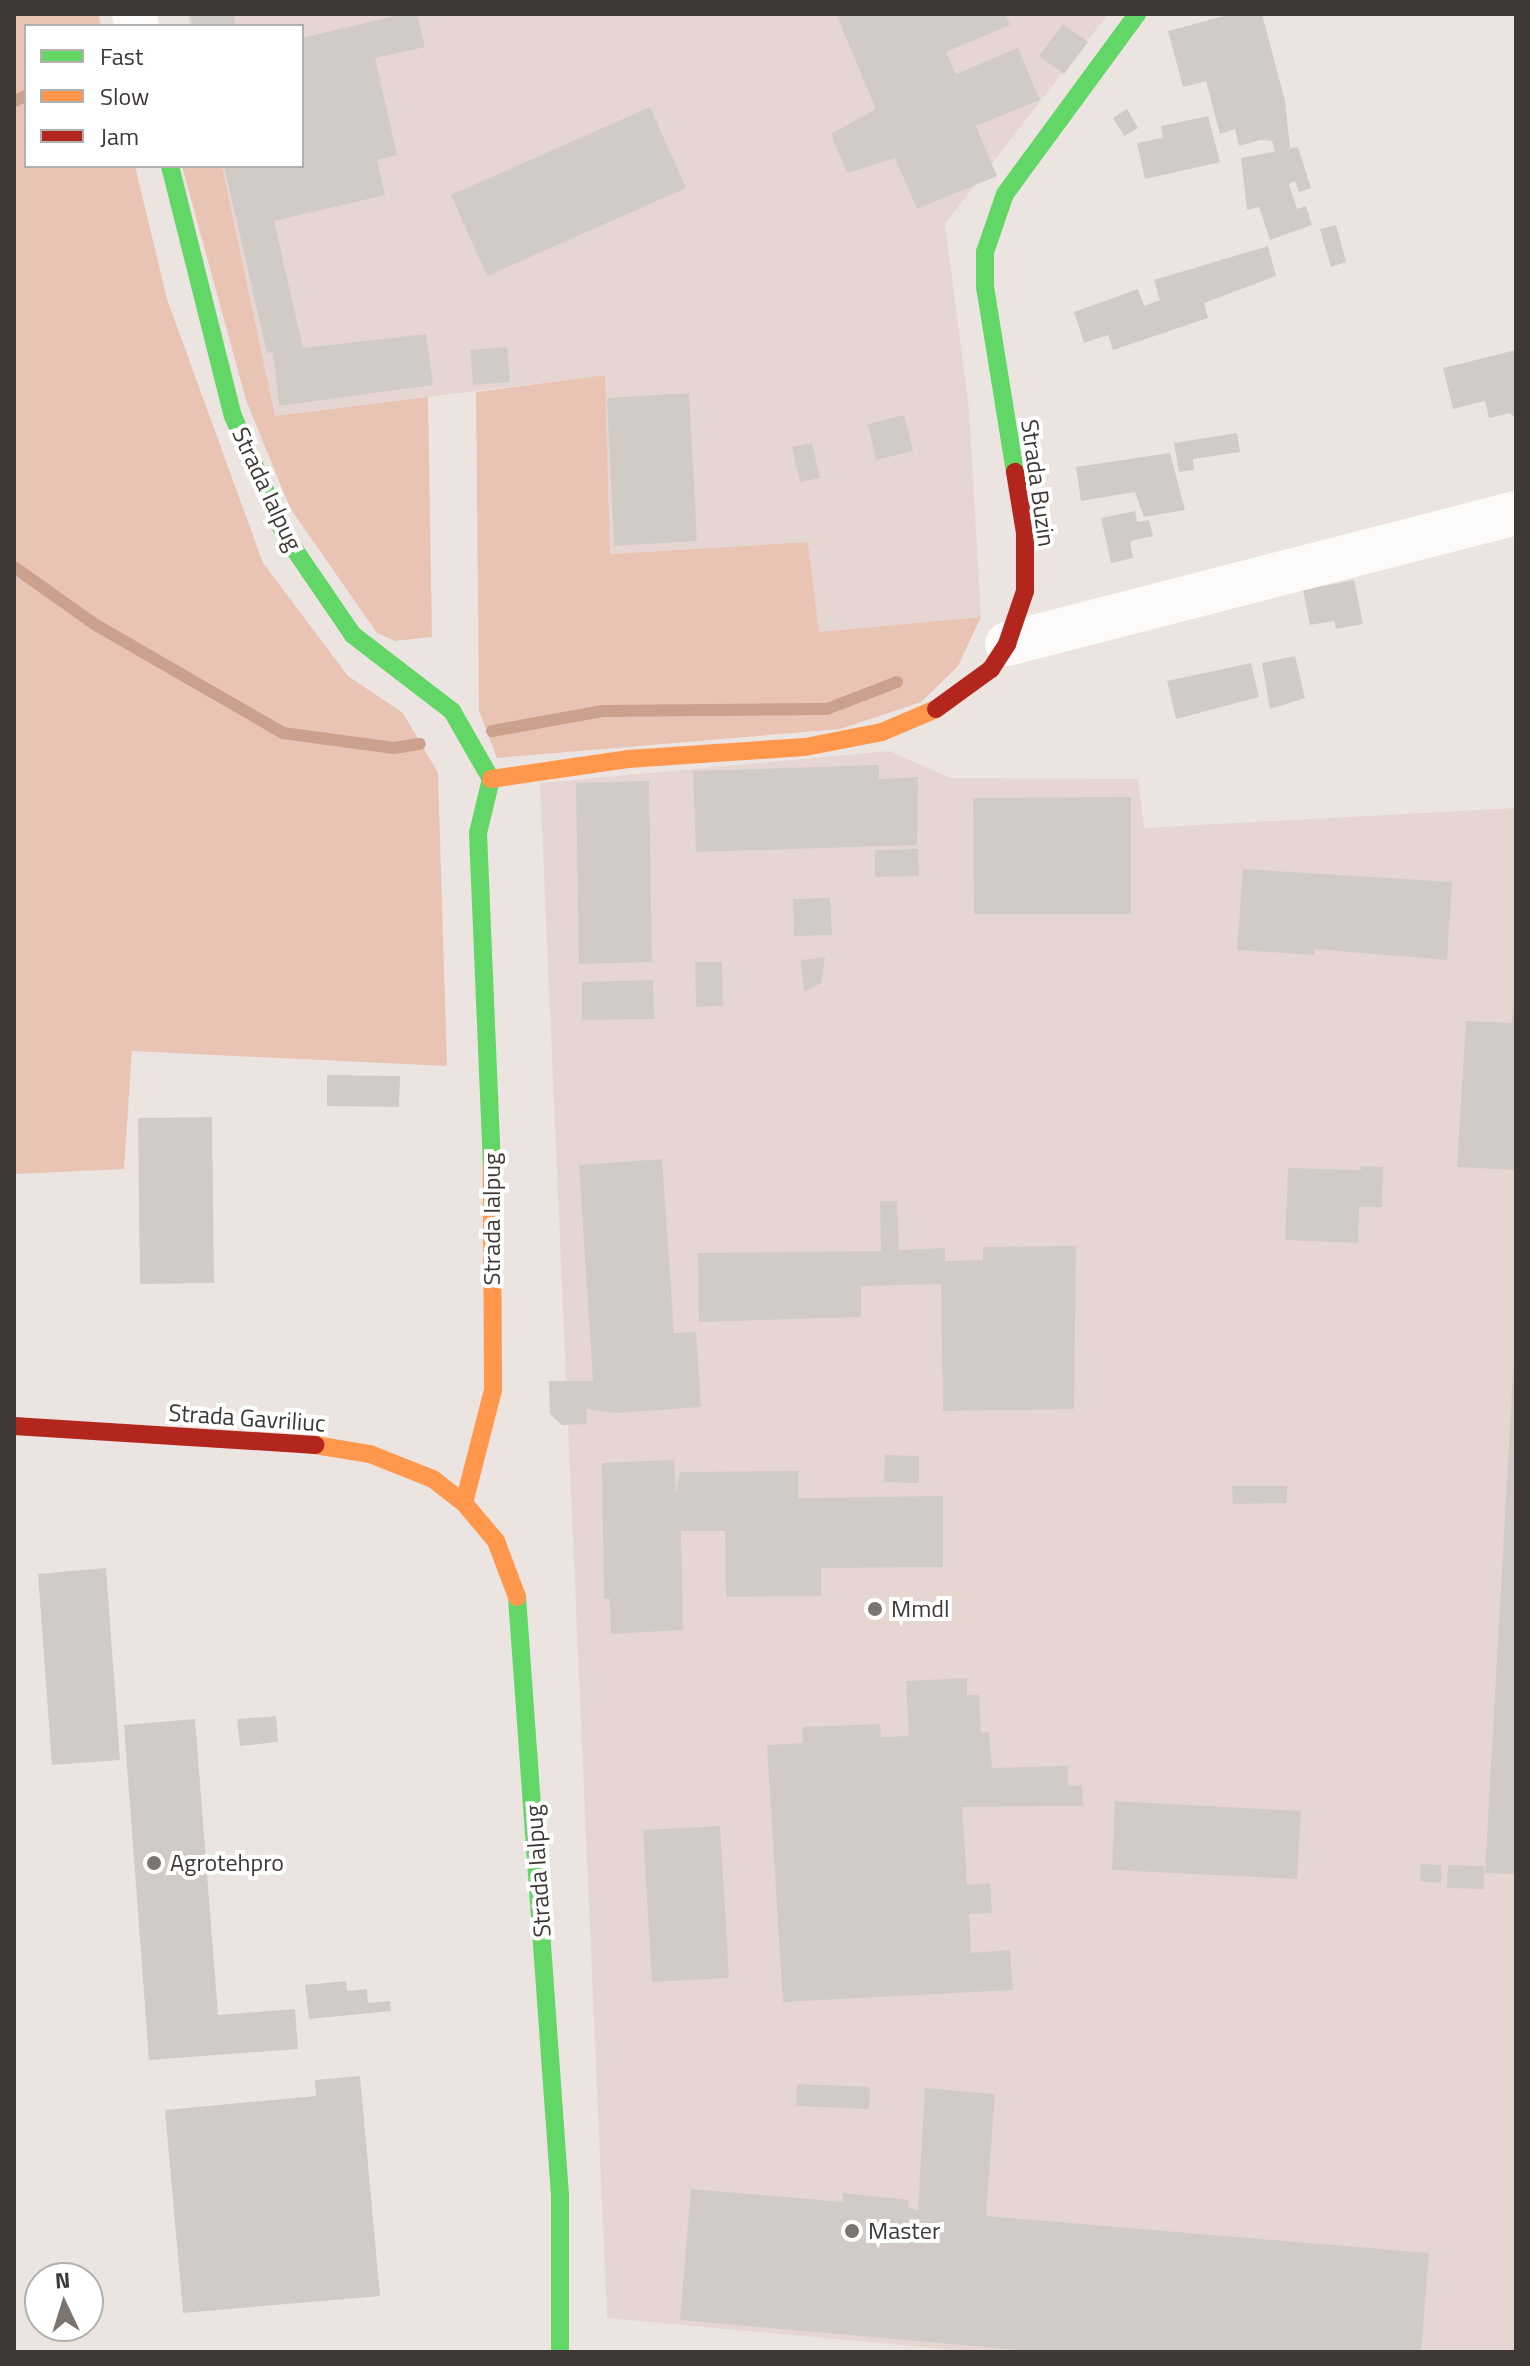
<!DOCTYPE html>
<style>
body{margin:0}
#map{position:relative;width:1530px;height:2366px;overflow:hidden;background:#ece4e0;font-family:"Titillium Web",sans-serif}
div>[style]{position:absolute}
.built>*{inset:0;background:#e6d6d1}
.green>*{inset:0;background:#e9c4b5}
.stream>*{height:12px;margin:-6px;padding:0 6px;transform-origin:6px;border-radius:6px;background:#cba08d}
.building>*{inset:0;background:#d1cbc8}
.street>*{height:44px;margin:-22px;padding:0 22px;transform-origin:22px;border-radius:22px;background:#fcfbfa}
.fast>*{height:18px;margin:-9px;padding:0 9px;transform-origin:9px;border-radius:9px;background:#63d668}
.slow>*{height:18px;margin:-9px;padding:0 9px;transform-origin:9px;border-radius:9px;background:#ff974d}
.jam>*{height:18px;margin:-9px;padding:0 9px;transform-origin:9px;border-radius:9px;background:#b3261e}
.dots>*{width:22px;height:22px;translate:-50% -50%;box-sizing:border-box;border:4px solid #fff;border-radius:50%}
span{translate:-50% -50%;white-space:nowrap;text-align:center;line-height:1.15;-webkit-text-stroke:8px #fff;paint-order:stroke}
.street-label{font-size:24px;color:#3e3937}
.poi-label{font-size:24px;color:#3e3937}
.left{translate:0 -50%;text-align:left}
.frame{position:absolute;inset:0;border:16px solid #3e3937;pointer-events:none}
.legend{position:absolute;left:24px;top:24px;width:280px;height:144px;box-sizing:border-box;background:#fff;border:2px solid #b2b0af;margin:0;padding:10px 14px;list-style:none;font-size:24px;color:#3e3937}
.legend li{display:flex;align-items:center;gap:16px;height:40px}
.legend b{width:40px;border:2px solid #b2b0af}
.north{position:absolute;left:24px;top:2262px;width:80px;height:80px;box-sizing:border-box;background:#fff;border:2px solid #b2b0af;border-radius:50%;rotate:356deg;font-size:22px;font-weight:700;line-height:32px;text-align:center;color:#3e3937}
.north::after{content:'';display:block;margin:auto;width:28px;height:36px;background:#7b7572;clip-path:polygon(50% 0,100% 100%,50% 72%,0 100%)}
</style>
<div id="map">
<div class="built">
<div style="clip-path:polygon(187px 14px,1108px 14px,945px 224px,969px 409px,981px 617px,819px 632px,808px 542px,609px 554px,605px 375px,275px 416px,222px 166px,302px 166px,302px 26px,190px 26px)"></div>
<div style="clip-path:polygon(890px 751px,950px 778px,1138px 779px,1144px 828px,1516px 808px,1516px 2352px,977px 2352px,607px 2318px,540px 783px)"></div>
</div>
<div class="green">
<div style="clip-path:polygon(14px 14px,98px 14px,101px 26px,26px 26px,26px 166px,135px 166px,167px 299px,263px 563px,348px 676px,403px 713px,438px 773px,447px 1066px,132px 1051px,124px 1169px,14px 1174px)"></div>
<div style="clip-path:polygon(182px 166px,222px 166px,275px 416px,428px 397px,432px 637px,395px 641px,377px 633px,290px 508px,246px 400px)"></div>
<div style="clip-path:polygon(605px 375px,610px 554px,808px 542px,819px 632px,981px 617px,958px 666px,921px 702px,840px 729px,497px 758px,479px 711px,476px 392px)"></div>
</div>
<div class="stream">
<div style="left:14px;top:101px;width:13px;rotate:-23deg"></div>
<div style="left:14px;top:567px;width:100px;rotate:35.3deg"></div>
<div style="left:96px;top:625px;width:216px;rotate:30deg"></div>
<div style="left:283px;top:733px;width:112px;rotate:7.7deg"></div>
<div style="left:394px;top:748px;width:26px;rotate:-9deg"></div>
<div style="left:492px;top:731px;width:112px;rotate:-10.3deg"></div>
<div style="left:602px;top:711px;width:225px;rotate:-0.5deg"></div>
<div style="left:827px;top:709px;width:75px;rotate:-21.1deg"></div>
</div>
<div class="building">
<div style="clip-path:polygon(190px 14px,233px 14px,236px 26px,193px 26px)"></div>
<div style="clip-path:polygon(403px 14px,417px 14px,425px 47px,375px 58px,397px 155px,377px 160px,385px 195px,274px 221px,303px 348px,426px 334px,433px 385px,279px 406px,273px 352px,267px 353px,224px 166px,302px 166px,302px 38px)"></div>
<div style="clip-path:polygon(836px 14px,1005px 14px,1010px 25px,946px 52px,956px 74px,1018px 48px,1040px 100px,976px 126px,997px 176px,917px 209px,895px 158px,847px 173px,831px 134px,876px 109px)"></div>
<div style="clip-path:polygon(1232px 14px,1262px 14px,1285px 101px,1290px 148px,1275px 152px,1272px 141px,1261px 140px,1239px 146px,1235px 129px,1220px 134px,1206px 81px,1183px 87px,1168px 31px)"></div>
<div style="clip-path:polygon(1063px 24px,1088px 42px,1064px 74px,1039px 56px)"></div>
<div style="clip-path:polygon(650px 107px,686px 188px,487px 276px,451px 195px)"></div>
<div style="clip-path:polygon(1127px 109px,1138px 128px,1124px 136px,1113px 118px)"></div>
<div style="clip-path:polygon(1208px 116px,1220px 162px,1145px 179px,1137px 143px,1163px 138px,1161px 126px)"></div>
<div style="clip-path:polygon(1298px 147px,1311px 188px,1299px 192px,1295px 181px,1289px 184px,1297px 209px,1306px 206px,1312px 225px,1270px 240px,1259px 207px,1247px 210px,1241px 158px)"></div>
<div style="clip-path:polygon(1336px 225px,1346px 262px,1331px 267px,1320px 229px)"></div>
<div style="clip-path:polygon(1268px 246px,1276px 276px,1204px 303px,1208px 318px,1113px 350px,1108px 335px,1084px 343px,1074px 312px,1138px 289px,1144px 306px,1160px 300px,1154px 280px)"></div>
<div style="clip-path:polygon(507px 347px,510px 382px,473px 385px,470px 350px)"></div>
<div style="clip-path:polygon(1516px 350px,1516px 418px,1510px 413px,1489px 418px,1485px 401px,1453px 409px,1443px 368px)"></div>
<div style="clip-path:polygon(689px 393px,697px 541px,614px 546px,607px 398px)"></div>
<div style="clip-path:polygon(904px 415px,913px 451px,876px 460px,868px 424px)"></div>
<div style="clip-path:polygon(1237px 433px,1240px 452px,1193px 459px,1194px 470px,1179px 472px,1174px 443px)"></div>
<div style="clip-path:polygon(812px 443px,820px 478px,800px 482px,792px 447px)"></div>
<div style="clip-path:polygon(1170px 453px,1185px 510px,1144px 517px,1135px 492px,1081px 501px,1076px 467px)"></div>
<div style="clip-path:polygon(1135px 511px,1137px 522px,1149px 520px,1153px 536px,1130px 541px,1133px 558px,1111px 563px,1101px 518px)"></div>
<div style="clip-path:polygon(1354px 580px,1363px 624px,1336px 629px,1334px 621px,1310px 625px,1303px 590px)"></div>
<div style="clip-path:polygon(1295px 656px,1305px 698px,1270px 709px,1262px 663px)"></div>
<div style="clip-path:polygon(1251px 663px,1259px 697px,1176px 719px,1167px 681px)"></div>
<div style="clip-path:polygon(879px 765px,879px 779px,918px 777px,917px 845px,696px 852px,693px 771px)"></div>
<div style="clip-path:polygon(649px 781px,652px 962px,579px 964px,576px 783px)"></div>
<div style="clip-path:polygon(1131px 797px,1131px 914px,974px 914px,973px 798px)"></div>
<div style="clip-path:polygon(918px 849px,919px 876px,875px 877px,875px 850px)"></div>
<div style="clip-path:polygon(1243px 869px,1452px 882px,1447px 960px,1315px 949px,1315px 955px,1237px 950px)"></div>
<div style="clip-path:polygon(830px 898px,832px 935px,794px 936px,793px 899px)"></div>
<div style="clip-path:polygon(825px 957px,821px 983px,804px 992px,801px 960px)"></div>
<div style="clip-path:polygon(695px 962px,722px 962px,723px 1006px,696px 1007px)"></div>
<div style="clip-path:polygon(653px 980px,654px 1019px,582px 1020px,582px 982px)"></div>
<div style="clip-path:polygon(1514px 996px,1516px 1170px,1457px 1167px,1466px 1021px,1512px 1023px)"></div>
<div style="clip-path:polygon(327px 1075px,400px 1076px,399px 1107px,327px 1106px)"></div>
<div style="clip-path:polygon(212px 1117px,214px 1283px,140px 1284px,138px 1118px)"></div>
<div style="clip-path:polygon(662px 1159px,674px 1333px,696px 1332px,701px 1407px,616px 1413px,586px 1409px,587px 1424px,562px 1425px,550px 1414px,549px 1381px,593px 1381px,579px 1165px)"></div>
<div style="clip-path:polygon(1361px 1166px,1383px 1167px,1382px 1207px,1359px 1207px,1358px 1243px,1285px 1240px,1288px 1168px,1361px 1170px)"></div>
<div style="clip-path:polygon(880px 1201px,897px 1201px,899px 1250px,945px 1248px,945px 1261px,983px 1260px,983px 1247px,1076px 1246px,1074px 1409px,943px 1411px,941px 1284px,861px 1286px,861px 1317px,699px 1322px,698px 1253px,881px 1251px)"></div>
<div style="clip-path:polygon(1514px 1355px,1516px 1355px,1516px 1874px,1485px 1873px)"></div>
<div style="clip-path:polygon(885px 1455px,919px 1456px,919px 1483px,884px 1482px)"></div>
<div style="clip-path:polygon(674px 1460px,676px 1494px,680px 1472px,798px 1471px,798px 1498px,943px 1496px,943px 1567px,821px 1568px,821px 1596px,726px 1597px,725px 1531px,681px 1531px,683px 1630px,611px 1634px,610px 1599px,604px 1599px,602px 1463px)"></div>
<div style="clip-path:polygon(1232px 1486px,1287px 1486px,1287px 1503px,1233px 1504px)"></div>
<div style="clip-path:polygon(106px 1568px,120px 1760px,52px 1765px,38px 1574px)"></div>
<div style="clip-path:polygon(967px 1678px,967px 1695px,979px 1695px,981px 1733px,989px 1732px,992px 1768px,1068px 1766px,1068px 1786px,1082px 1785px,1083px 1806px,962px 1807px,967px 1885px,990px 1883px,992px 1913px,969px 1914px,971px 1953px,1010px 1950px,1013px 1990px,783px 2002px,767px 1745px,803px 1743px,802px 1727px,880px 1724px,881px 1737px,909px 1736px,906px 1681px)"></div>
<div style="clip-path:polygon(276px 1716px,278px 1742px,240px 1746px,237px 1719px)"></div>
<div style="clip-path:polygon(195px 1719px,218px 2015px,295px 2009px,298px 2049px,149px 2060px,124px 1725px)"></div>
<div style="clip-path:polygon(1115px 1801px,1301px 1811px,1297px 1879px,1112px 1870px)"></div>
<div style="clip-path:polygon(720px 1826px,729px 1978px,652px 1982px,643px 1830px)"></div>
<div style="clip-path:polygon(1421px 1864px,1442px 1865px,1441px 1883px,1420px 1881px)"></div>
<div style="clip-path:polygon(1448px 1865px,1484px 1866px,1484px 1889px,1447px 1888px)"></div>
<div style="clip-path:polygon(346px 1981px,347px 1991px,367px 1989px,368px 2003px,390px 2001px,391px 2011px,309px 2019px,305px 1985px)"></div>
<div style="clip-path:polygon(360px 2076px,380px 2296px,183px 2313px,165px 2110px,316px 2096px,315px 2080px)"></div>
<div style="clip-path:polygon(797px 2084px,870px 2087px,869px 2109px,796px 2106px)"></div>
<div style="clip-path:polygon(925px 2088px,995px 2094px,986px 2216px,1429px 2253px,1421px 2352px,1040px 2352px,680px 2320px,691px 2189px,843px 2202px,843px 2193px,909px 2200px,908px 2208px,918px 2210px)"></div>
</div>
<div class="street">
<div style="left:134px;top:14px;width:12px;rotate:76deg"></div>
<div style="left:1007px;top:644px;width:526px;rotate:-14.43deg"></div>
</div>
<div class="fast">
<div style="left:170px;top:166px;width:258px;rotate:75.9deg"></div>
<div style="left:233px;top:416px;width:129px;rotate:66.6deg"></div>
<div style="left:284px;top:534px;width:122px;rotate:55.7deg"></div>
<div style="left:353px;top:635px;width:125px;rotate:37.5deg"></div>
<div style="left:452px;top:711px;width:78px;rotate:60.2deg"></div>
<div style="left:1015px;top:472px;width:187px;rotate:-99.2deg"></div>
<div style="left:985px;top:287px;width:35px;rotate:-90deg"></div>
<div style="left:985px;top:252px;width:61px;rotate:-71deg"></div>
<div style="left:1005px;top:194px;width:223px;rotate:-53.7deg"></div>
<div style="left:491px;top:779px;width:56px;rotate:103.5deg"></div>
<div style="left:478px;top:833px;width:335px;rotate:87.6deg"></div>
<div style="left:517px;top:1597px;width:600px;rotate:85.89deg"></div>
<div style="left:560px;top:2195px;width:157px;rotate:90deg"></div>
</div>
<div class="slow">
<div style="left:491px;top:779px;width:138px;rotate:-8.3deg"></div>
<div style="left:628px;top:759px;width:177px;rotate:-3.9deg"></div>
<div style="left:805px;top:747px;width:78px;rotate:-11deg"></div>
<div style="left:882px;top:732px;width:59px;rotate:-23.1deg"></div>
<div style="left:315px;top:1445px;width:56px;rotate:9.3deg"></div>
<div style="left:370px;top:1454px;width:68px;rotate:21.6deg"></div>
<div style="left:433px;top:1479px;width:39px;rotate:38deg"></div>
<div style="left:464px;top:1503px;width:50px;rotate:49.9deg"></div>
<div style="left:496px;top:1541px;width:60px;rotate:69.4deg"></div>
<div style="left:464px;top:1503px;width:117px;rotate:-75.6deg"></div>
<div style="left:493px;top:1390px;width:222px;rotate:-90.3deg"></div>
</div>
<div class="jam">
<div style="left:936px;top:709px;width:68px;rotate:-36deg"></div>
<div style="left:991px;top:669px;width:30px;rotate:-57deg"></div>
<div style="left:1007px;top:644px;width:56px;rotate:-71.2deg"></div>
<div style="left:1025px;top:591px;width:58px;rotate:-90deg"></div>
<div style="left:1025px;top:533px;width:62px;rotate:-99.3deg"></div>
<div style="left:14px;top:1426px;width:302px;rotate:3.6deg"></div>
</div>
<div class="dots">
<div style="left:875px;top:1609px;background:#7b7572"></div>
<div style="left:154px;top:1863px;background:#7b7572"></div>
<div style="left:852px;top:2231px;background:#7b7572"></div>
</div>
<div class="street-label">
<span style="left:1038px;top:483px;rotate:82deg">Strada Buzin</span>
<span style="left:267px;top:489px;rotate:65deg">Strada Ialpug</span>
<span style="left:492px;top:1219px;rotate:-90deg">Strada Ialpug</span>
<span style="left:247px;top:1418px;rotate:4deg">Strada Gavriliuc</span>
<span style="left:538px;top:1871px;rotate:-94deg">Strada Ialpug</span>
</div>
<div class="poi-label">
<span class="left" style="left:891px;top:1609px">Mmdl</span>
<span class="left" style="left:170px;top:1863px">Agrotehpro</span>
<span class="left" style="left:868px;top:2231px">Master</span>
</div>
<div class="frame"></div>
<ul class="legend">
<li><b style="height:10px;background:#63d668"></b>Fast</li>
<li><b style="height:10px;background:#ff974d"></b>Slow</li>
<li><b style="height:10px;background:#b3261e"></b>Jam</li>
</ul>
<div class="north">N</div>
</div>
